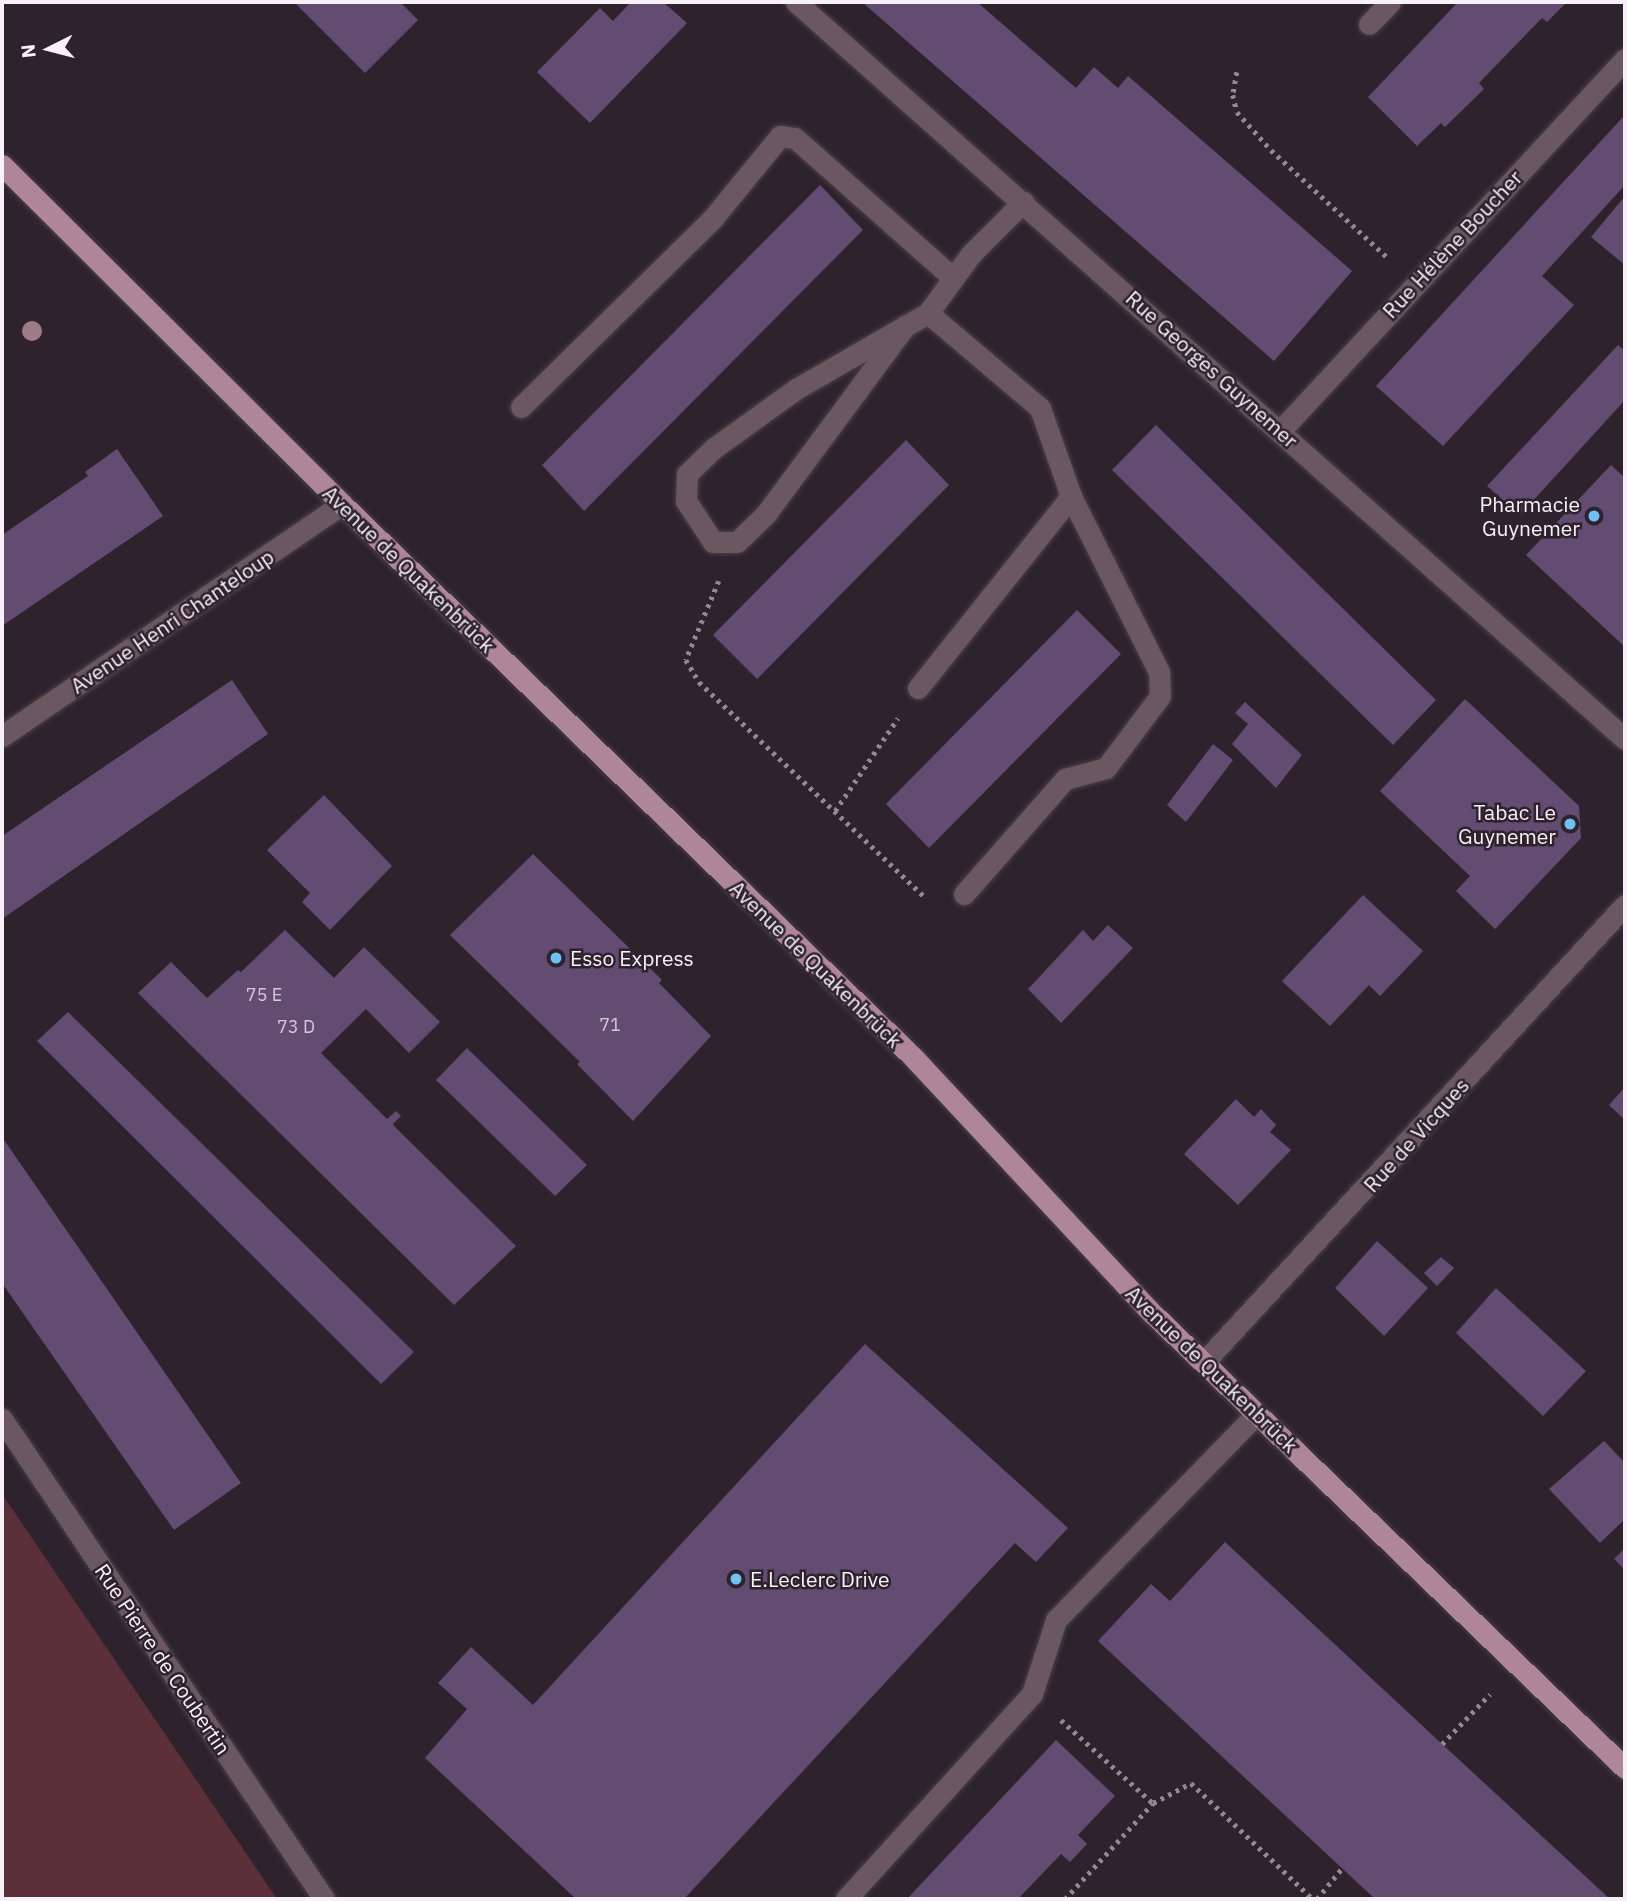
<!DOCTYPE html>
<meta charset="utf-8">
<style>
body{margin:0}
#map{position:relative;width:1627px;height:1901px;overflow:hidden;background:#2e232c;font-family:"IBM Plex Sans",sans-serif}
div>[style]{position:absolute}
.green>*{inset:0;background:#5b3038}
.building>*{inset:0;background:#634c71}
.path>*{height:4.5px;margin-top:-2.25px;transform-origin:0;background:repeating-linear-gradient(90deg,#918890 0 3.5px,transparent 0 8.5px)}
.roads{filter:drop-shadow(0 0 2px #4a4049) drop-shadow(0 0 2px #4a4049)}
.minor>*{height:21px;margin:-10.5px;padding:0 10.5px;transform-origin:10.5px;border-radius:10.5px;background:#6b5760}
.major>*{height:21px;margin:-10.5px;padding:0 10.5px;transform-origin:10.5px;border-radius:10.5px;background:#ae8698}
.trees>*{width:20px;height:20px;margin:-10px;border-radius:50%;background:#9d7d85}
.dots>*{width:19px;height:19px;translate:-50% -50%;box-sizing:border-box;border:4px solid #2e232c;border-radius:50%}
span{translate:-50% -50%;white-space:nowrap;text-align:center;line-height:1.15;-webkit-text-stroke:5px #2e232c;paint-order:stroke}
.number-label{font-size:18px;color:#d4c8d6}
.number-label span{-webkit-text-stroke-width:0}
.street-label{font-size:21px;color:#f9f1f8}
.poi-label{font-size:21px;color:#f9f1f8}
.right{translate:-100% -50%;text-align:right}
.left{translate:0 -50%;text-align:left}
.frame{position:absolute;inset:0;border:4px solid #f9f1f8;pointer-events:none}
.north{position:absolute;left:14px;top:14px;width:70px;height:70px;-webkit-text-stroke:5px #2e232c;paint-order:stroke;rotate:264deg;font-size:19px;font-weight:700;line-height:28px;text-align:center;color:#f9f1f8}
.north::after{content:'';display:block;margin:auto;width:24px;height:32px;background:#f9f1f8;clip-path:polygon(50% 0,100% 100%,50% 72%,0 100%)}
</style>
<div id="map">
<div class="green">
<div style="clip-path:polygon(2px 1494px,277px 1899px,2px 1899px)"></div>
</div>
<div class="building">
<div style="clip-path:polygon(294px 2px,400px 2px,418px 20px,365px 73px)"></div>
<div style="clip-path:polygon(631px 2px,663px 2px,687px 23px,590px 123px,537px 72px,600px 8px,613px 21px)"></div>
<div style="clip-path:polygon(862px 2px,977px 2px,1076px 88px,1094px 67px,1118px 88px,1128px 76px,1352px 271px,1274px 361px)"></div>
<div style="clip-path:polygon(1458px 2px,1567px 2px,1547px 22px,1542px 18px,1479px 83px,1484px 89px,1445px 127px,1441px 123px,1417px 146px,1368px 97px)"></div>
<div style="clip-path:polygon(1623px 117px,1625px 185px,1542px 276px,1574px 305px,1443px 446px,1376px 386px)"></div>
<div style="clip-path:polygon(820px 185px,863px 230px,584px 511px,542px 465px)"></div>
<div style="clip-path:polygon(1625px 196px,1625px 265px,1591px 237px)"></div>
<div style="clip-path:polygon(1618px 345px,1625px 351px,1625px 400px,1520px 515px,1487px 486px)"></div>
<div style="clip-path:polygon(1156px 425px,1436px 700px,1393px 745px,1112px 470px)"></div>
<div style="clip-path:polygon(906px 440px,949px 485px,757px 679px,713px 635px)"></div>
<div style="clip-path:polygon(117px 449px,163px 516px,2px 626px,2px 535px,88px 476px,85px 472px)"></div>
<div style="clip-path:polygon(1611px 465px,1625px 478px,1625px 647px,1526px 555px)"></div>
<div style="clip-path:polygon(1077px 610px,1121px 654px,929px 848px,886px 804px)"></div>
<div style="clip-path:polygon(232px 680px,268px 734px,2px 919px,2px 836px)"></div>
<div style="clip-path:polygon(1465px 699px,1579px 806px,1581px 838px,1495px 929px,1456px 891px,1470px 876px,1380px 791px)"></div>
<div style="clip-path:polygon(1245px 702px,1302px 755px,1276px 788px,1232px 744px,1248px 724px,1235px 713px)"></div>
<div style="clip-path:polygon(1213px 744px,1233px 760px,1186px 822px,1167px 805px)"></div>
<div style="clip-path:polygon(324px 795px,392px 866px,330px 930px,302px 902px,310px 893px,267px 850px)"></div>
<div style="clip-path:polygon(533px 854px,662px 980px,659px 983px,711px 1036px,633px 1121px,577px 1064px,580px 1062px,450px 935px)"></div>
<div style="clip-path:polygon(1363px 895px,1423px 951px,1380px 996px,1369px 985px,1330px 1026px,1282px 981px)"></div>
<div style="clip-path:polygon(1108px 925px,1133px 948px,1061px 1023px,1028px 989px,1083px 930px,1093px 941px)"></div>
<div style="clip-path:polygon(285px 930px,334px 978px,364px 947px,440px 1022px,409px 1053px,366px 1009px,321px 1053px,387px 1119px,396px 1111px,401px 1116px,393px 1124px,395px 1127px,516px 1246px,454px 1305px,138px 993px,171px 962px,207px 998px,238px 970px,241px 972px)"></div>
<div style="clip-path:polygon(68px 1012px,414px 1352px,381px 1384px,37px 1041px)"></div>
<div style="clip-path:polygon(467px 1048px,587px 1165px,555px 1196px,436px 1080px)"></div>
<div style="clip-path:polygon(1625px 1087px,1625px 1120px,1609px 1105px)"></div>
<div style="clip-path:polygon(1236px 1099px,1254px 1117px,1261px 1109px,1276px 1125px,1270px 1132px,1291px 1150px,1238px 1205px,1184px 1154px)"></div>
<div style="clip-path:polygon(2px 1137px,241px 1483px,174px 1530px,2px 1283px)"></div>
<div style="clip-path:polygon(1377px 1241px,1428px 1288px,1384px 1336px,1335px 1288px)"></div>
<div style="clip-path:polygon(1441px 1257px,1454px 1268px,1437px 1286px,1424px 1273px)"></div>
<div style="clip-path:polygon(1496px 1288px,1586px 1371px,1543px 1416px,1456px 1333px)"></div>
<div style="clip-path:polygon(865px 1344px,1068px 1528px,1036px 1562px,1015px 1543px,684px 1899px,576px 1899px,425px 1758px,467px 1709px,438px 1683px,471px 1647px,533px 1705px)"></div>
<div style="clip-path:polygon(1604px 1441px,1625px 1463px,1625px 1519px,1600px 1543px,1549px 1489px)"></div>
<div style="clip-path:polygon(1225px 1542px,1442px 1744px,1610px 1899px,1375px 1899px,1098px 1641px,1151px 1584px,1170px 1601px)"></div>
<div style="clip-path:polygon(1625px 1548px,1625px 1570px,1614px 1559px)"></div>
<div style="clip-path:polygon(1056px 1740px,1115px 1796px,1078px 1835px,1087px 1844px,1070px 1862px,1061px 1854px,1018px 1899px,907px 1899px)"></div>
</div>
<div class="path">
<div style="left:1237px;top:72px;width:23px;rotate:100deg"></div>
<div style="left:1233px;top:95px;width:17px;rotate:77deg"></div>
<div style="left:1237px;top:112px;width:51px;rotate:48.2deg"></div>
<div style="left:1271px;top:150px;width:159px;rotate:42.7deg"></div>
<div style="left:719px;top:581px;width:86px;rotate:112.7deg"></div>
<div style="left:686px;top:660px;width:26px;rotate:59deg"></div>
<div style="left:699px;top:682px;width:311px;rotate:43.6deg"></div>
<div style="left:835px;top:811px;width:112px;rotate:-55.9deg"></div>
<div style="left:1061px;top:1720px;width:124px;rotate:42.1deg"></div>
<div style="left:1442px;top:1744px;width:69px;rotate:-46.2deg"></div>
<div style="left:1065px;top:1899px;width:130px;rotate:-47.5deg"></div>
<div style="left:1153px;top:1803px;width:43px;rotate:-27.8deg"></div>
<div style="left:1191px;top:1783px;width:168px;rotate:43.6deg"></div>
<div style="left:1317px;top:1899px;width:40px;rotate:-51deg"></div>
</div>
<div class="roads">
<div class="minor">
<div style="left:796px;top:2px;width:1109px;rotate:41.64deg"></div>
<div style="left:1369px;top:24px;width:30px;rotate:-46deg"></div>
<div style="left:905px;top:326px;width:234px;rotate:126.5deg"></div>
<div style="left:766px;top:514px;width:40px;rotate:136deg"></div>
<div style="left:737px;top:542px;width:24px;rotate:180deg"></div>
<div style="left:713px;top:542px;width:49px;rotate:-123.4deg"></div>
<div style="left:686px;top:501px;width:27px;rotate:-88deg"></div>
<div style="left:687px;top:474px;width:37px;rotate:-44deg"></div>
<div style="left:714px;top:448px;width:101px;rotate:-35.7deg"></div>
<div style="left:796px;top:389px;width:126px;rotate:-30deg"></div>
<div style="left:905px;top:326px;width:26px;rotate:-29deg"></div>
<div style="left:521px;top:407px;width:269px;rotate:-44.5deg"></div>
<div style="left:713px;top:218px;width:106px;rotate:-50.7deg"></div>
<div style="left:780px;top:136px;width:15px;rotate:8deg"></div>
<div style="left:795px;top:138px;width:211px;rotate:41.5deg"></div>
<div style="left:1281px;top:430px;width:506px;rotate:-47.16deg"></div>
<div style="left:918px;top:688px;width:246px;rotate:-51.4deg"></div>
<div style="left:2px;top:736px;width:412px;rotate:-34.3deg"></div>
<div style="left:964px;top:894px;width:153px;rotate:-48.7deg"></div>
<div style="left:1065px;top:779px;width:42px;rotate:-15deg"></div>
<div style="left:1106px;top:768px;width:90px;rotate:-53.1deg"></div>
<div style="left:1160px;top:696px;width:24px;rotate:-92deg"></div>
<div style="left:1159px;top:672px;width:197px;rotate:-116.6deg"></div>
<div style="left:1071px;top:496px;width:93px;rotate:-109.4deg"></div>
<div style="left:1040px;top:408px;width:147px;rotate:-139.7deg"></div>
<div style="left:928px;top:313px;width:73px;rotate:-53.9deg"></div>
<div style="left:971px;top:254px;width:74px;rotate:-45deg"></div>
<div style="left:1204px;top:1362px;width:621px;rotate:-47.35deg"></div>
<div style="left:2px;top:1419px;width:578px;rotate:56.14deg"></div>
<div style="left:846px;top:1899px;width:277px;rotate:-47.8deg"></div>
<div style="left:1032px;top:1694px;width:78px;rotate:-72deg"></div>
<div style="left:1056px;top:1620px;width:287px;rotate:-45.8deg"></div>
</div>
<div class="major">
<div style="left:2px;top:165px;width:480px;rotate:44.9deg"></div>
<div style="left:342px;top:504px;width:795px;rotate:44.08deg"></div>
<div style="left:913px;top:1057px;width:352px;rotate:47deg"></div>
<div style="left:1153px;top:1314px;width:655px;rotate:43.89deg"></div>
</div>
</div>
<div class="trees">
<div style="left:32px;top:331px"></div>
</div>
<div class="dots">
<div style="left:1594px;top:516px;background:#6ec2f3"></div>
<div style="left:1570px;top:824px;background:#6ec2f3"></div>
<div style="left:556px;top:958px;background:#6ec2f3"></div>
<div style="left:736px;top:1579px;background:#6ec2f3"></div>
</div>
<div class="number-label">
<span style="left:264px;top:995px">75 E</span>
<span style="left:610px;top:1025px">71</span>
<span style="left:296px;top:1027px">73 D</span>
</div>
<div class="street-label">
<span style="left:1452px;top:244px;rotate:-47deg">Rue Hélène Boucher</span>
<span style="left:1212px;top:369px;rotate:42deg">Rue Georges Guynemer</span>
<span style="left:409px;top:569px;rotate:44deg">Avenue de Quakenbrück</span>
<span style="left:172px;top:621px;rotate:-34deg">Avenue Henri Chanteloup</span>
<span style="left:816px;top:964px;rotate:44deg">Avenue de Quakenbrück</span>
<span style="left:1416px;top:1135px;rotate:-48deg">Rue de Vicques</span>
<span style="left:1212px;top:1369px;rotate:44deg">Avenue de Quakenbrück</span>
<span style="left:163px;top:1659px;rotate:56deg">Rue Pierre de Coubertin</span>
</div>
<div class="poi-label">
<span class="right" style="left:1580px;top:516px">Pharmacie<br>Guynemer</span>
<span class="right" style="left:1556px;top:824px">Tabac Le<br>Guynemer</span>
<span class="left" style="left:570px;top:958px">Esso Express</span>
<span class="left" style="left:750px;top:1579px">E.Leclerc Drive</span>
</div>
<div class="frame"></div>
<div class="north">N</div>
</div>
